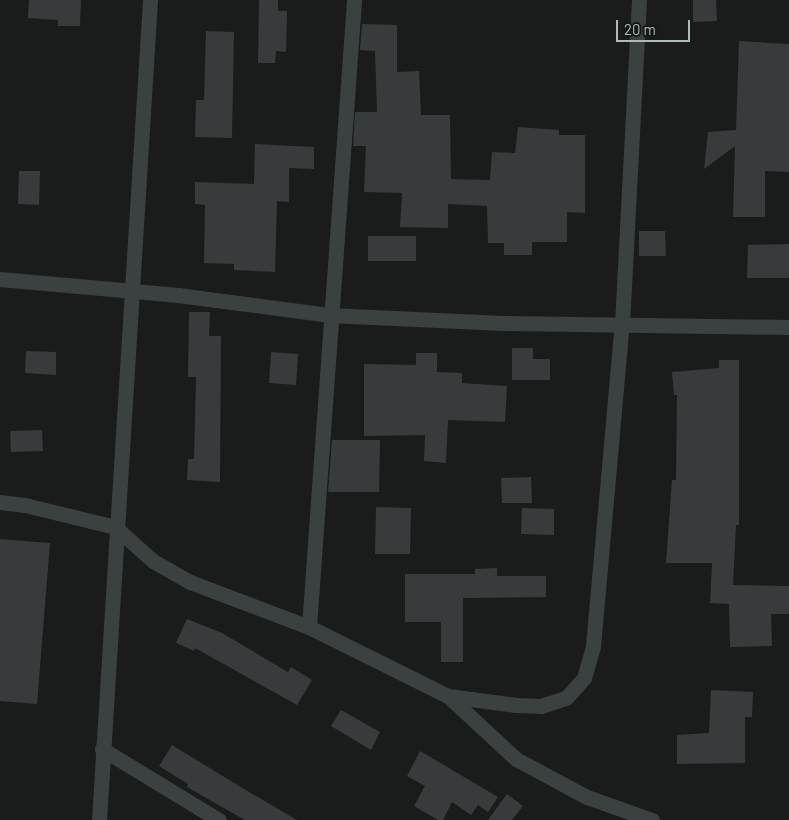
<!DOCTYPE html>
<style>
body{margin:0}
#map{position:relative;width:789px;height:820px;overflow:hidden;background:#1a1c1c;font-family:Barlow,sans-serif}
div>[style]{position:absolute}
.building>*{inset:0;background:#373b3b}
.street>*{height:15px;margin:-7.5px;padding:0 7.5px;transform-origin:7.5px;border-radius:7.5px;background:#3a4140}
span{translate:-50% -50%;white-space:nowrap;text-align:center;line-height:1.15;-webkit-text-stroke:4.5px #151717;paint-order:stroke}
.scale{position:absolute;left:616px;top:20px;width:74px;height:22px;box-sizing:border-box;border:2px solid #abbcb6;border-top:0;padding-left:6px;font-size:15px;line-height:18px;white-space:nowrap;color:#abbcb6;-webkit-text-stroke:4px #151717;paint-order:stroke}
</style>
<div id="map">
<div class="building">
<div style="clip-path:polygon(29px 0,81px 0,80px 26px,58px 26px,58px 20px,28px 18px)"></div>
<div style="clip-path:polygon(259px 0,278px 0,278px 11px,287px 11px,286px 52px,276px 51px,275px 63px,258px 63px)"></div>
<div style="clip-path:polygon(693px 0,716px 0,717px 21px,693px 22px)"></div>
<div style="clip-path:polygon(362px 24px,397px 25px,397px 72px,419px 71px,421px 115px,450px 115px,451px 179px,490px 180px,492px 152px,515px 153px,518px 127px,559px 130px,559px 135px,585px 135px,585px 213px,567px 212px,567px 242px,532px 242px,532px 255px,504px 255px,504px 243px,488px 243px,487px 206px,448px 204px,448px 228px,400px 227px,402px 193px,364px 192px,366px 146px,353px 146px,355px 112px,377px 112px,375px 51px,360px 50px)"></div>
<div style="clip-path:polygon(206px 31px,234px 32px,232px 138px,195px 137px,196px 100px,204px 100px)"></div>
<div style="clip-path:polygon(739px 41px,789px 44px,789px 172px,765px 171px,765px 217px,733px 217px,735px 146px,704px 169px,708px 132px,736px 130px)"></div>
<div style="clip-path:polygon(255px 144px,314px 147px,314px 169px,289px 168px,289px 202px,277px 201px,275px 272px,234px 270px,234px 264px,204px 263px,205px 205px,195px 204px,195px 182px,254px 184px)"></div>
<div style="clip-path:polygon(19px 171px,40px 171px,39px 205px,18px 204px)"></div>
<div style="clip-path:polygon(639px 231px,665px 231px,666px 256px,639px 256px)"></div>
<div style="clip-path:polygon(368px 236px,416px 236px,416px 261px,368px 261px)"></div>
<div style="clip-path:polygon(789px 244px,789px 278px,747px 278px,748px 245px)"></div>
<div style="clip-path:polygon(189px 312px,210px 312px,209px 336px,221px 336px,220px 482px,187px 480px,188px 459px,194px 459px,196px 377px,188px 377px)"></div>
<div style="clip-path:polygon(512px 348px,533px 348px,533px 359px,550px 359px,550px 380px,512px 380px)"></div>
<div style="clip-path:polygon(26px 351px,56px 352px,56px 375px,25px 373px)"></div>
<div style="clip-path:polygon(271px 352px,298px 354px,296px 385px,269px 383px)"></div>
<div style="clip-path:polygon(416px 353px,437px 353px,437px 372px,462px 373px,462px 383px,507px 386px,505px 422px,448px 420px,446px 463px,424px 461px,425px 435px,364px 436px,364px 364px,416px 365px)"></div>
<div style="clip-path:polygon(719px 360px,739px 360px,739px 525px,736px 525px,733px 585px,789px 586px,789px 614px,771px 614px,772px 646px,730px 647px,729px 604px,710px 603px,712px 563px,666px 563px,672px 480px,676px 480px,677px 395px,674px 395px,672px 372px,719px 368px)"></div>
<div style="clip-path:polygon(42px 430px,43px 451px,11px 452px,10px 431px)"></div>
<div style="clip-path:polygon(332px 440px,380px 440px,379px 492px,328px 492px)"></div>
<div style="clip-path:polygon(531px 477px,532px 503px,502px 503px,501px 478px)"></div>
<div style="clip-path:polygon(376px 507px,411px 508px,410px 554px,375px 554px)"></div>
<div style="clip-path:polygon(522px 508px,554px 509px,554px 535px,521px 534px)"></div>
<div style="clip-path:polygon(0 539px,50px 543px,37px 704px,0 701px)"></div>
<div style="clip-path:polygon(497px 568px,497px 576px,546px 576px,546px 597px,463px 598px,463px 662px,441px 662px,441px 622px,405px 622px,405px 574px,475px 574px,475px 569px)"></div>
<div style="clip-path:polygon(187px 619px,222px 633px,288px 672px,291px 667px,312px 680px,297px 705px,195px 648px,194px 651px,176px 643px)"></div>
<div style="clip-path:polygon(711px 690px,753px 692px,752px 717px,745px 717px,745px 763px,677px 764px,677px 735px,709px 733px)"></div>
<div style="clip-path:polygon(341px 710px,380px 732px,371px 750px,331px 726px)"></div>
<div style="clip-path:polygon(172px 745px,244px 789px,297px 820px,245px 820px,187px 787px,188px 784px,159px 766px)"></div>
<div style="clip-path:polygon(420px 751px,498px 797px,488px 812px,478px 805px,471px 815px,452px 802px,443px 820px,438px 820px,414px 806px,425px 786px,407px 776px)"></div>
<div style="clip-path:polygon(507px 794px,523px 806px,512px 820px,488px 820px)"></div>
</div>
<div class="street">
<div style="left:0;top:279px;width:179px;rotate:5.1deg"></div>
<div style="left:178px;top:295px;width:152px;rotate:7.5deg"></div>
<div style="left:329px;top:315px;width:174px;rotate:2.6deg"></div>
<div style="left:503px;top:323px;width:286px;rotate:0.8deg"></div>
<div style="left:0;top:502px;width:25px;rotate:7deg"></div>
<div style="left:25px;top:505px;width:93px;rotate:13.7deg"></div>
<div style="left:115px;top:527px;width:51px;rotate:41.8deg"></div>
<div style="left:153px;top:561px;width:43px;rotate:29.6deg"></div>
<div style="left:190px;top:582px;width:127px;rotate:20.7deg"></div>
<div style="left:309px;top:627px;width:155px;rotate:26.4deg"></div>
<div style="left:448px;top:696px;width:93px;rotate:42.8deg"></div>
<div style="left:516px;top:759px;width:81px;rotate:28.2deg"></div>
<div style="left:587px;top:797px;width:69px;rotate:19.5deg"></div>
<div style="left:309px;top:627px;width:629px;rotate:-85.89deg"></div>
<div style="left:448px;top:696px;width:69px;rotate:7.5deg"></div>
<div style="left:516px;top:705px;width:25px;rotate:2deg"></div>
<div style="left:541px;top:706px;width:26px;rotate:-18deg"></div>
<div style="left:566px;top:698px;width:27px;rotate:-48deg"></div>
<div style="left:584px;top:678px;width:33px;rotate:-74deg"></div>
<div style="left:593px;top:646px;width:323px;rotate:-84.9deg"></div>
<div style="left:622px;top:324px;width:324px;rotate:-87deg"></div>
<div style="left:102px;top:749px;width:137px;rotate:31.3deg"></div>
<div style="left:99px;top:820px;width:822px;rotate:-86.44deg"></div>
</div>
<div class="scale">20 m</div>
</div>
